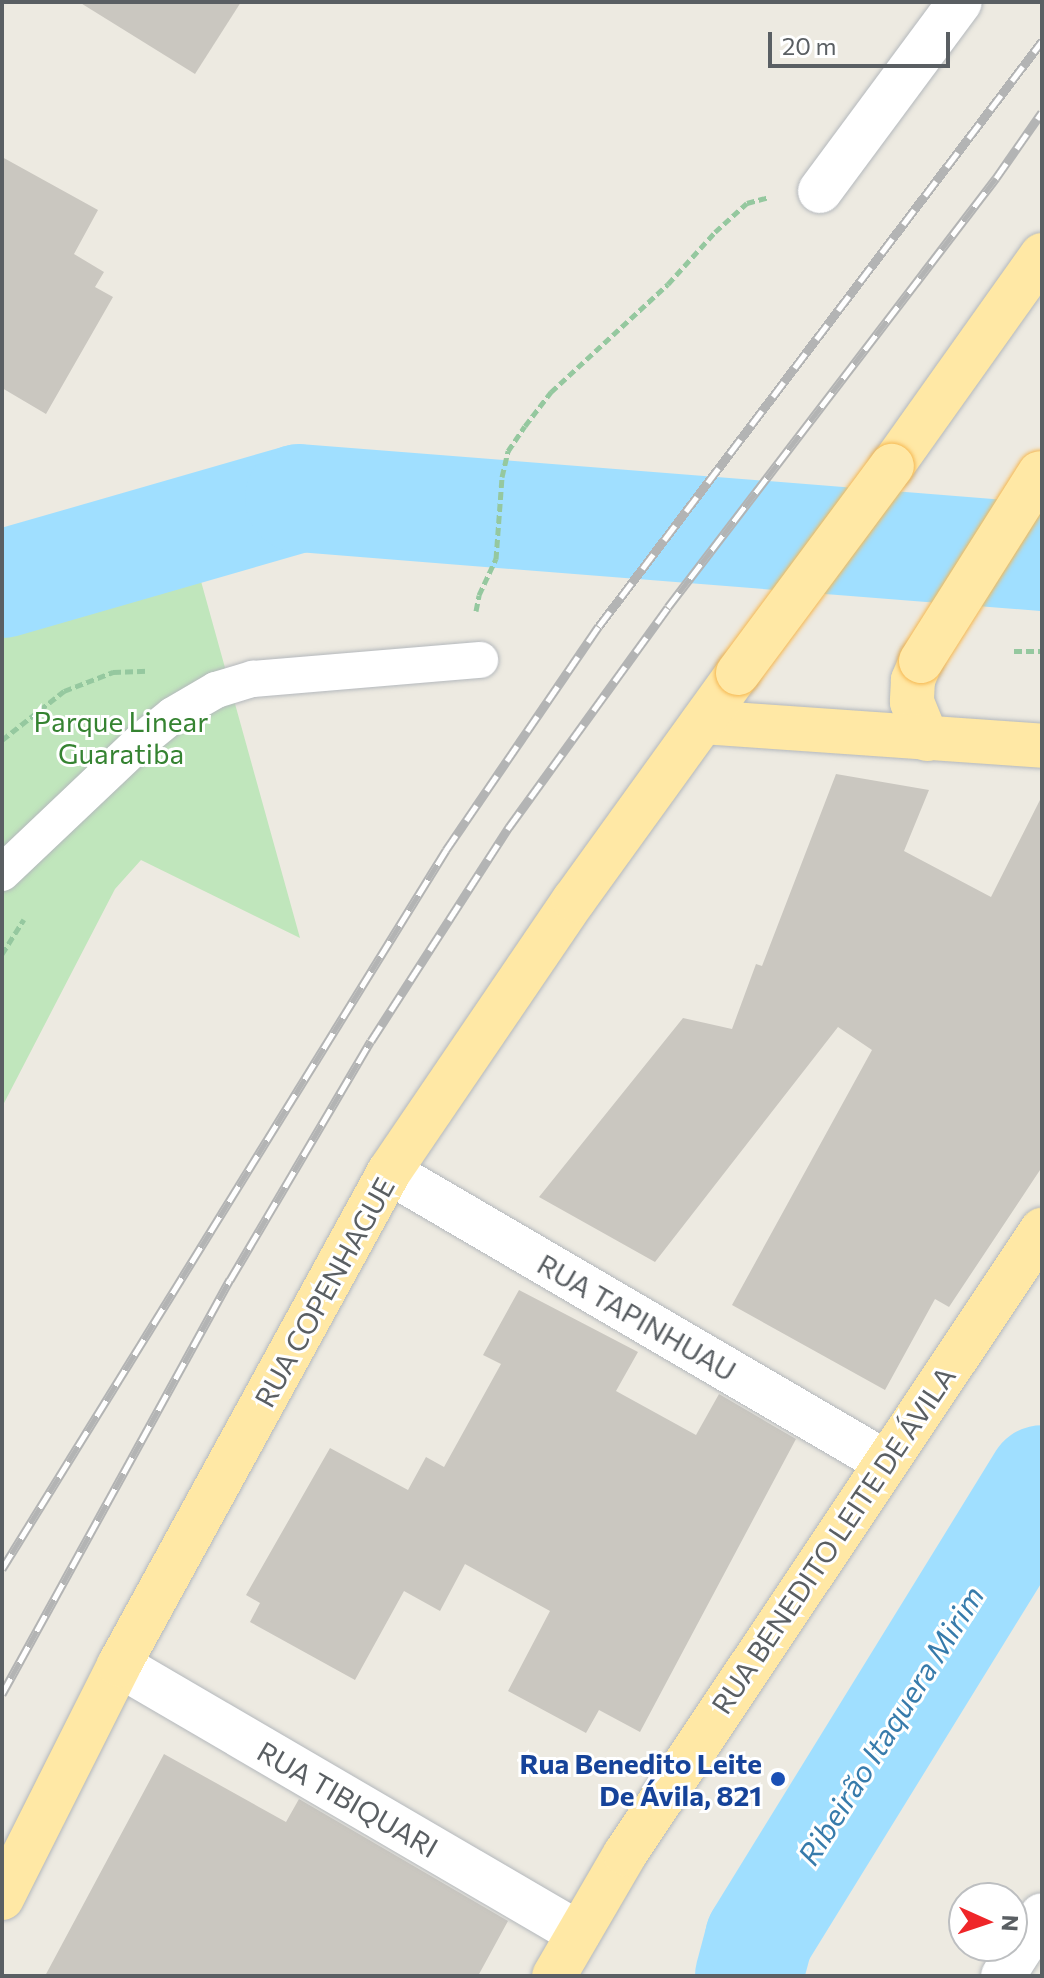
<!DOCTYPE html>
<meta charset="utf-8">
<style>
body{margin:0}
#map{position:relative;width:1044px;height:1978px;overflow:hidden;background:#edeae1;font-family:Commissioner,sans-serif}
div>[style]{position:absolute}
.green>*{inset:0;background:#c0e6bc}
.river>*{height:108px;margin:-54px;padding:0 54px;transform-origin:54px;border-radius:54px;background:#a0dfff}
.building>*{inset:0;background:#cac7c0}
.path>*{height:5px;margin-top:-2.5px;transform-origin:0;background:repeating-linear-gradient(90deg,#95c89f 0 8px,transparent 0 12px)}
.roads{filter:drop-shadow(0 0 2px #b4b8bc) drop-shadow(0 0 2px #b4b8bc)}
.service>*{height:36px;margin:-18px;padding:0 18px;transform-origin:18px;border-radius:18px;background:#fff}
.minor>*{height:44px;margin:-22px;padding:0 22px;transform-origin:22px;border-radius:22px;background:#fff}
.primary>*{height:44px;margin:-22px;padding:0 22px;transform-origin:22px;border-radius:22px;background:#ffe8a5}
.rail>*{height:9px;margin-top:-4.5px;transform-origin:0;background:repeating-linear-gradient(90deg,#fff 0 18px,#b3b4b4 0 36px);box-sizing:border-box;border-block:2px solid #b3b4b4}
.bridges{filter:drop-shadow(0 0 2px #f6b852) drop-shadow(0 0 2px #f6b852)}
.primary-bridge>*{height:44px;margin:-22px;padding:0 22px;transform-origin:22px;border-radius:22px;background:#ffe8a5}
.dots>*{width:22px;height:22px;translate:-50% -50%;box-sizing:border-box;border:4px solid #fff;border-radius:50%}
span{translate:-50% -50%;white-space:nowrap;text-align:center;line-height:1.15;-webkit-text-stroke:6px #fff;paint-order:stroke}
.park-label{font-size:28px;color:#358331}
.street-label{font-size:28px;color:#5a5f63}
.transit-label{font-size:28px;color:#164399;font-weight:700}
.right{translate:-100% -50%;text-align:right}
.water-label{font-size:30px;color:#377bab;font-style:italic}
.frame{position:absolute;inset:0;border:4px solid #5a5f63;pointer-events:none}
.north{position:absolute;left:948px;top:1882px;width:80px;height:80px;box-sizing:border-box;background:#fff;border:2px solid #bdbfc1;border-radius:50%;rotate:93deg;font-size:22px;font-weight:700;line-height:32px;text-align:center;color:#5a5f63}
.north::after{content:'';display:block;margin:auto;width:28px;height:36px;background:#ef2629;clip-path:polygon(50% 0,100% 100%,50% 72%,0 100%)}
.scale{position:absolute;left:768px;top:32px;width:182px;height:36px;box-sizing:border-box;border:4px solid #5a5f63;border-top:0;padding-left:10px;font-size:24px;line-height:28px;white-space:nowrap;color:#5a5f63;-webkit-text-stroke:6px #fff;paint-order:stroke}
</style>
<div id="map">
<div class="green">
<div style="clip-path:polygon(199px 574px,300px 938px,141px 860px,115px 889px,2px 1107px,2px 623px)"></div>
</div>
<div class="river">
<div style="left:2px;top:584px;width:309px;rotate:-16.1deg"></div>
<div style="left:299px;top:498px;width:745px;rotate:4.54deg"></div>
<div style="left:749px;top:1976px;width:39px;rotate:-75deg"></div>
<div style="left:759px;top:1938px;width:539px;rotate:-58.34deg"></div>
</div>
<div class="building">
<div style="clip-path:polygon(79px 2px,241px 2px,195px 74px)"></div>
<div style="clip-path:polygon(2px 157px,98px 210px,74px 254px,104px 272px,95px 287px,113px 297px,46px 414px,2px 388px)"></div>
<div style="clip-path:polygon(836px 774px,929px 790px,904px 851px,991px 897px,1042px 796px,1042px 1167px,949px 1307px,935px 1299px,885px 1390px,732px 1305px,872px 1050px,838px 1027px,655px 1262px,539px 1197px,683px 1018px,732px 1029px,756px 964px,762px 966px)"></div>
<div style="clip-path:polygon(519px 1290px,638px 1352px,616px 1391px,696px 1435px,719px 1394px,796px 1439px,640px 1732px,599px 1710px,586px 1733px,508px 1691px,550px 1611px,465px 1564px,440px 1611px,404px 1591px,355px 1680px,250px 1622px,260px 1603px,246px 1595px,330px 1448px,408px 1490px,426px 1457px,444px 1467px,501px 1364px,483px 1355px)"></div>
<div style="clip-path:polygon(164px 1754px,286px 1822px,299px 1799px,508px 1921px,478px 1976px,45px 1976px)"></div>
</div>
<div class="path">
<div style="left:476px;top:611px;width:16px;rotate:-79deg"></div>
<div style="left:479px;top:595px;width:40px;rotate:-65deg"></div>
<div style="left:496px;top:559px;width:82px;rotate:-85.8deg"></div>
<div style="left:502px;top:477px;width:27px;rotate:-77deg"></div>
<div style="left:508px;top:451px;width:30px;rotate:-56deg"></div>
<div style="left:525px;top:426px;width:43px;rotate:-52.6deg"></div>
<div style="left:551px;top:392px;width:159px;rotate:-42.7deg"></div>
<div style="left:668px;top:284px;width:70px;rotate:-47.9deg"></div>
<div style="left:715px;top:232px;width:43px;rotate:-42.2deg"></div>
<div style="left:747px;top:203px;width:23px;rotate:-15deg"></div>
<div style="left:1014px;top:651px;width:28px"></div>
<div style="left:2px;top:740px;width:79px;rotate:-38.3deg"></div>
<div style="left:64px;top:691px;width:53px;rotate:-21.2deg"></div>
<div style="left:113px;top:672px;width:35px;rotate:-2deg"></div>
<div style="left:2px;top:954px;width:41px;rotate:-57.8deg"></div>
</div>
<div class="roads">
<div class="service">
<div style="left:2px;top:873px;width:192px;rotate:-43.5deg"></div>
<div style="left:141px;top:741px;width:41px;rotate:-39.1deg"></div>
<div style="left:173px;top:715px;width:50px;rotate:-30.2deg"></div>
<div style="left:216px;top:690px;width:39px;rotate:-17deg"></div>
<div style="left:253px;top:679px;width:228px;rotate:-4.8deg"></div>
</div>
<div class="minor">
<div style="left:820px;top:191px;width:235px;rotate:-53.5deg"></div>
<div style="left:389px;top:1172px;width:575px;rotate:30.31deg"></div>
<div style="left:119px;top:1665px;width:532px;rotate:30.28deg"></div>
<div style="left:1003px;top:1976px;width:72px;rotate:-57.4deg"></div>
</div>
<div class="primary">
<div style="left:892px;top:466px;width:259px;rotate:-54.6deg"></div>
<div style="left:921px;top:661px;width:21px;rotate:113deg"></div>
<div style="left:913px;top:680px;width:22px;rotate:93deg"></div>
<div style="left:912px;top:702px;width:40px;rotate:68deg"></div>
<div style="left:703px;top:722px;width:340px;rotate:4deg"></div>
<div style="left:2px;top:1898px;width:261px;rotate:-63.3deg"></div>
<div style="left:119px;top:1665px;width:562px;rotate:-61.29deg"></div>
<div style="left:389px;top:1172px;width:329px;rotate:-55.8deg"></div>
<div style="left:574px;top:900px;width:280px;rotate:-54.2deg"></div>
<div style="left:554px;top:1976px;width:141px;rotate:-59.8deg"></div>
<div style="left:625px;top:1854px;width:751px;rotate:-56.25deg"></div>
</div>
</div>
<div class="rail">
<div style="left:2px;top:1569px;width:845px;rotate:-58.3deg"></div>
<div style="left:446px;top:850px;width:271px;rotate:-55.7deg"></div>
<div style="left:599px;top:626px;width:734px;rotate:-52.86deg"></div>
<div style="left:2px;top:1694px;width:473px;rotate:-61.2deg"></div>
<div style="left:230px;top:1280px;width:277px;rotate:-59.5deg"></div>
<div style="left:371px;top:1041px;width:255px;rotate:-57.2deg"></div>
<div style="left:509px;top:827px;width:271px;rotate:-54.1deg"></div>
<div style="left:668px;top:607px;width:540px;rotate:-52.6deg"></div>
<div style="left:996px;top:178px;width:80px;rotate:-55.1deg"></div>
</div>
<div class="bridges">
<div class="primary-bridge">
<div style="left:921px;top:661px;width:222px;rotate:-57.7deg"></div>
<div style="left:738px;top:673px;width:258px;rotate:-53.4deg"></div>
</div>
</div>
<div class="dots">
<div style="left:778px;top:1779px;background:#1a4fb4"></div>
</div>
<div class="park-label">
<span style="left:121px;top:737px">Parque Linear<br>Guaratiba</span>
</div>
<div class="street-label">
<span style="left:324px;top:1292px;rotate:-61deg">RUA COPENHAGUE</span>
<span style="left:637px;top:1317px;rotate:30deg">RUA TAPINHUAU</span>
<span style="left:833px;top:1540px;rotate:-56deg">RUA BENEDITO LEITE DE ÁVILA</span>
<span style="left:348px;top:1799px;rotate:30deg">RUA TIBIQUARI</span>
</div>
<div class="transit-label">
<span class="right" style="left:762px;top:1779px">Rua Benedito Leite<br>De Ávila, 821</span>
</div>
<div class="water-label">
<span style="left:890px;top:1725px;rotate:-58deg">Ribeirão Itaquera Mirim</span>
</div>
<div class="frame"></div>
<div class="north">N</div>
<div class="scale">20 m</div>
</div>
